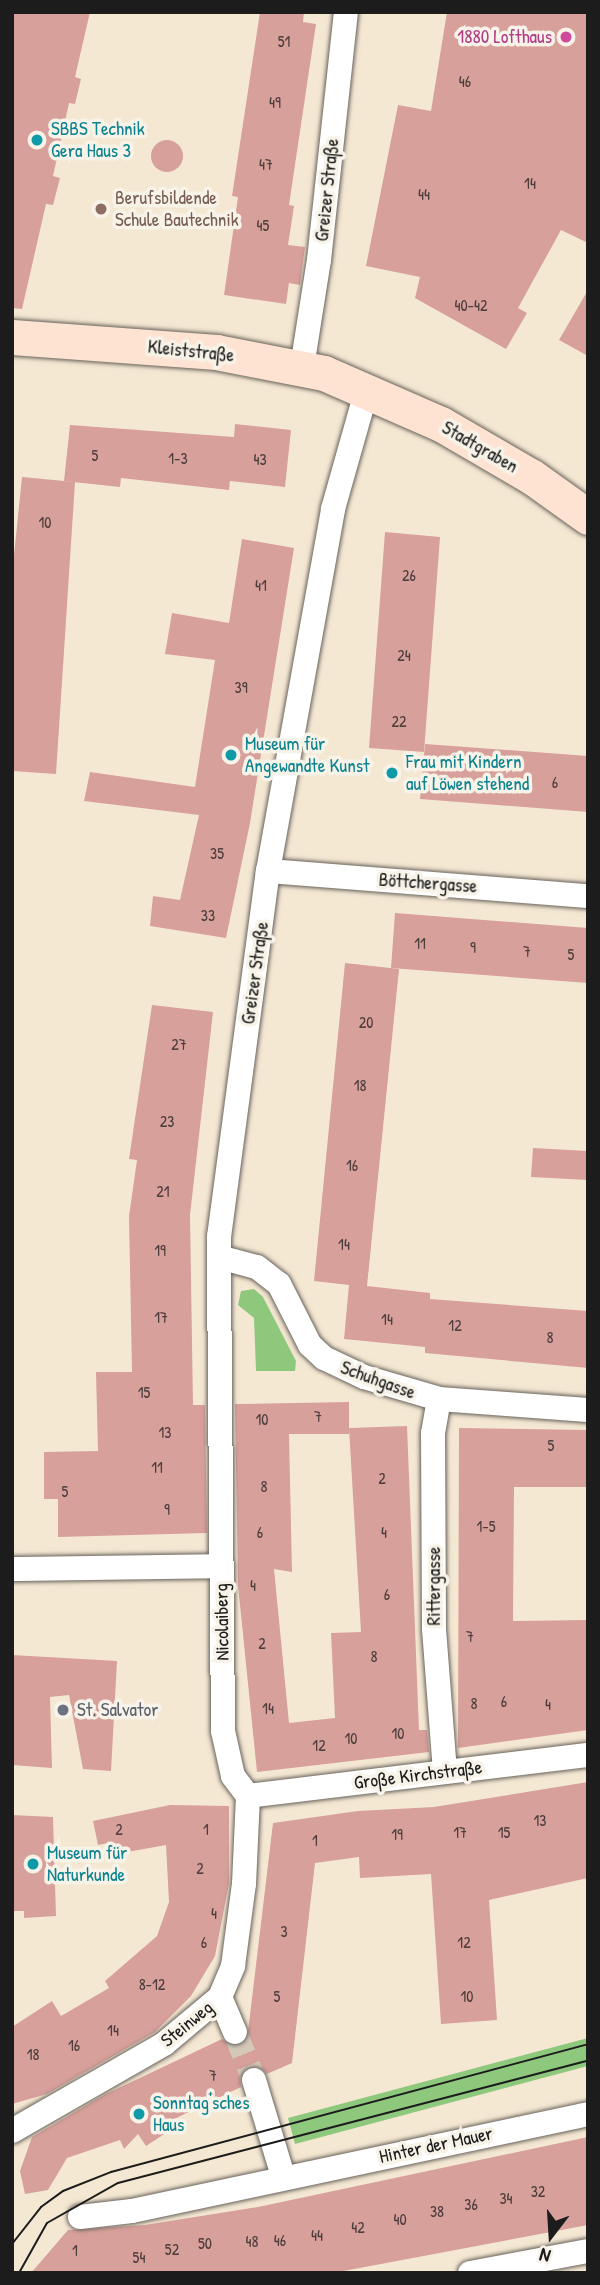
<!DOCTYPE html>
<meta charset="utf-8">
<style>
body{margin:0}
#map{position:relative;width:600px;height:2285px;overflow:hidden;background:#f5e8d3;font-family:"Patrick Hand",sans-serif}
div>[style]{position:absolute}
.green>*{inset:0;background:#8dc87d}
.building>*{inset:0;background:#d8a09b}
.round{border-radius:50%}
.street-tunnel>*{height:24px;margin-top:-12px;transform-origin:0;background:repeating-linear-gradient(90deg,#d4c9b8 0 24px,transparent 0 36px)}
.roads{filter:drop-shadow(0 0 2px #68635c) drop-shadow(0 0 2px #68635c)}
.street>*{height:24px;margin:-12px;padding:0 12px;transform-origin:12px;border-radius:12px;background:#fff}
.secondary>*{height:35px;margin:-17.5px;padding:0 17.5px;transform-origin:17.5px;border-radius:17.5px;background:#fee3d2}
.tram>*{height:2px;margin:-1px;padding:0 1px;transform-origin:1px;border-radius:1px;background:#1c1c1c}
.dots>*{width:19px;height:19px;translate:-50% -50%;box-sizing:border-box;border:4px solid #f7f3e8;border-radius:50%}
span{translate:-50% -50%;white-space:nowrap;text-align:center;line-height:1.15;-webkit-text-stroke:7px #f7f3e8;paint-order:stroke}
.number-label{font-size:16px;color:#4b3d3c}
.number-label span{-webkit-text-stroke-width:0}
.hotel-label{font-size:19px;color:#b23c85}
.right{translate:-100% -50%;text-align:right}
.culture-label{font-size:19px;color:#0d838f}
.left{translate:0 -50%;text-align:left}
.street-label{font-size:19px;color:#1c1c1c}
.education-label{font-size:19px;color:#785e54}
.worship-label{font-size:19px;color:#5b616d}
.frame{position:absolute;inset:0;border:14px solid #1c1c1c;pointer-events:none}
.north{position:absolute;left:516px;top:2201px;width:70px;height:70px;-webkit-text-stroke:5px #f7f3e8;paint-order:stroke;rotate:197deg;font-size:19px;font-weight:700;line-height:28px;text-align:center;color:#1c1c1c}
.north::after{content:'';display:block;margin:auto;width:24px;height:32px;background:#1c1c1c;clip-path:polygon(50% 0,100% 100%,50% 72%,0 100%)}
</style>
<div id="map">
<div class="green">
<div style="clip-path:polygon(254px 1289px,263px 1297px,296px 1361px,295px 1371px,256px 1371px,254px 1318px,238px 1305px,241px 1291px)"></div>
<div style="clip-path:polygon(588px 2038px,588px 2066px,295px 2144px,288px 2118px)"></div>
</div>
<div class="building">
<div style="clip-path:polygon(12px 12px,90px 12px,75px 77px,81px 79px,75px 104px,69px 103px,53px 176px,60px 178px,53px 205px,46px 204px,22px 309px,12px 308px)"></div>
<div style="clip-path:polygon(260px 12px,304px 12px,303px 22px,316px 24px,289px 205px,294px 206px,288px 245px,305px 247px,300px 285px,289px 283px,286px 304px,224px 295px,238px 197px,232px 196px)"></div>
<div style="clip-path:polygon(447px 12px,588px 12px,588px 243px,561px 230px,518px 308px,527px 313px,506px 349px,415px 298px,420px 277px,366px 266px,398px 105px,431px 111px)"></div>
<div class="round" style="left:151px;top:140px;width:32px;height:32px"></div>
<div style="clip-path:polygon(588px 290px,588px 356px,559px 340px)"></div>
<div style="clip-path:polygon(235px 424px,291px 430px,285px 487px,230px 481px,229px 490px,121px 478px,120px 487px,64px 481px,70px 425px,234px 437px)"></div>
<div style="clip-path:polygon(22px 477px,75px 482px,56px 774px,12px 771px,12px 575px)"></div>
<div style="clip-path:polygon(385px 532px,440px 537px,424px 752px,369px 748px)"></div>
<div style="clip-path:polygon(242px 539px,294px 548px,250px 823px,226px 938px,150px 926px,153px 896px,180px 900px,199px 815px,84px 801px,90px 772px,195px 787px,215px 660px,165px 654px,172px 613px,229px 623px)"></div>
<div style="clip-path:polygon(425px 744px,588px 756px,588px 812px,420px 799px)"></div>
<div style="clip-path:polygon(395px 913px,588px 928px,588px 983px,391px 968px)"></div>
<div style="clip-path:polygon(345px 963px,399px 969px,367px 1286px,430px 1293px,430px 1299px,588px 1311px,588px 1368px,425px 1353px,425px 1347px,344px 1339px,349px 1285px,314px 1281px)"></div>
<div style="clip-path:polygon(152px 1005px,213px 1012px,190px 1215px,193px 1405px,205px 1405px,207px 1533px,58px 1537px,58px 1499px,44px 1499px,44px 1452px,98px 1451px,96px 1372px,132px 1372px,129px 1216px,137px 1160px,129px 1159px)"></div>
<div style="clip-path:polygon(533px 1148px,588px 1151px,588px 1180px,531px 1177px)"></div>
<div style="clip-path:polygon(evenodd,349px 1402px,349px 1428px,407px 1426px,419px 1730px,427px 1730px,429px 1752px,257px 1772px,238px 1585px,235px 1404px,349px 1402px,349px 1428px,361px 1632px,331px 1633px,335px 1718px,289px 1723px,274px 1569px,292px 1572px,289px 1434px,349px 1434px,349px 1428px)"></div>
<div style="clip-path:polygon(459px 1428px,588px 1430px,588px 1487px,514px 1487px,513px 1621px,588px 1620px,588px 1730px,458px 1748px)"></div>
<div style="clip-path:polygon(12px 1655px,117px 1661px,111px 1771px,83px 1769px,69px 1695px,50px 1697px,52px 1768px,12px 1765px)"></div>
<div style="clip-path:polygon(588px 1782px,588px 1878px,489px 1900px,497px 2020px,441px 2024px,431px 1874px,360px 1878px,359px 1857px,315px 1863px,292px 2063px,267px 2074px,258px 2066px,249px 2066px,240px 2076px,241px 2087px,170px 2121px,166px 2133px,146px 2146px,138px 2134px,124px 2149px,120px 2140px,67px 2158px,48px 2190px,25px 2194px,20px 2171px,32px 2137px,104px 2095px,222px 2039px,234px 2047px,247px 2040px,273px 1823px,358px 1811px,434px 1807px)"></div>
<div style="clip-path:polygon(170px 1805px,229px 1806px,229px 1883px,215px 1956px,191px 1996px,155px 2032px,47px 2094px,12px 2104px,12px 2027px,52px 2001px,61px 2016px,109px 1988px,105px 1981px,157px 1936px,169px 1902px,166px 1845px,111px 1855px,108px 1843px,98px 1845px,93px 1821px)"></div>
<div style="clip-path:polygon(12px 1815px,53px 1817px,56px 1916px,24px 1918px,24px 1911px,12px 1911px)"></div>
<div style="clip-path:polygon(588px 2137px,588px 2225px,333px 2273px,31px 2273px,68px 2230px,145px 2225px,258px 2207px)"></div>
</div>
<div class="street-tunnel">
<div style="left:235px;top:2032px;width:52px;rotate:68.4deg"></div>
</div>
<div class="roads">
<div class="street">
<div style="left:302px;top:367px;width:108px;rotate:-81deg"></div>
<div style="left:319px;top:260px;width:249px;rotate:-83.8deg"></div>
<div style="left:268px;top:871px;width:321px;rotate:4.5deg"></div>
<div style="left:219px;top:1257px;width:39px;rotate:15deg"></div>
<div style="left:257px;top:1267px;width:28px;rotate:38deg"></div>
<div style="left:279px;top:1284px;width:68px;rotate:63.1deg"></div>
<div style="left:310px;top:1345px;width:19px;rotate:43deg"></div>
<div style="left:324px;top:1358px;width:44px;rotate:25.4deg"></div>
<div style="left:364px;top:1377px;width:78px;rotate:16.3deg"></div>
<div style="left:439px;top:1399px;width:149px;rotate:4.2deg"></div>
<div style="left:439px;top:1399px;width:35px;rotate:100deg"></div>
<div style="left:433px;top:1433px;width:196px;rotate:89.7deg"></div>
<div style="left:434px;top:1629px;width:143px;rotate:85.6deg"></div>
<div style="left:12px;top:1569px;width:209px;rotate:-0.8deg"></div>
<div style="left:248px;top:1796px;width:25px;rotate:-127deg"></div>
<div style="left:233px;top:1776px;width:46px;rotate:-102.5deg"></div>
<div style="left:223px;top:1731px;width:494px;rotate:-90.5deg"></div>
<div style="left:219px;top:1237px;width:369px;rotate:-82.4deg"></div>
<div style="left:268px;top:871px;width:368px;rotate:-79.8deg"></div>
<div style="left:333px;top:509px;width:125px;rotate:-74.2deg"></div>
<div style="left:248px;top:1796px;width:342px;rotate:-6.9deg"></div>
<div style="left:220px;top:1997px;width:38px;rotate:67deg"></div>
<div style="left:254px;top:2080px;width:100px;rotate:73.2deg"></div>
<div style="left:12px;top:2131px;width:175px;rotate:-29.8deg"></div>
<div style="left:164px;top:2044px;width:73px;rotate:-40deg"></div>
<div style="left:220px;top:1997px;width:34px;rotate:-67deg"></div>
<div style="left:233px;top:1966px;width:83px;rotate:-82.4deg"></div>
<div style="left:244px;top:1884px;width:88px;rotate:-87.4deg"></div>
<div style="left:80px;top:2217px;width:52px;rotate:-6.6deg"></div>
<div style="left:132px;top:2211px;width:466px;rotate:-12deg"></div>
<div style="left:470px;top:2273px;width:120px;rotate:-10.6deg"></div>
</div>
<div class="secondary">
<div style="left:12px;top:337px;width:205px;rotate:4.2deg"></div>
<div style="left:216px;top:352px;width:110px;rotate:11deg"></div>
<div style="left:324px;top:373px;width:128px;rotate:23.6deg"></div>
<div style="left:441px;top:424px;width:105px;rotate:30.2deg"></div>
<div style="left:532px;top:477px;width:69px;rotate:35.5deg"></div>
</div>
</div>
<div class="tram">
<div style="left:12px;top:2244px;width:47px;rotate:-51.9deg"></div>
<div style="left:41px;top:2207px;width:27px;rotate:-36deg"></div>
<div style="left:63px;top:2191px;width:52px;rotate:-21.6deg"></div>
<div style="left:111px;top:2172px;width:494px;rotate:-15deg"></div>
<div style="left:19px;top:2273px;width:57px;rotate:-60.8deg"></div>
<div style="left:47px;top:2223px;width:81px;rotate:-29.4deg"></div>
<div style="left:118px;top:2183px;width:486px;rotate:-14.6deg"></div>
</div>
<div class="dots">
<div style="left:566px;top:37px;background:#d1479c"></div>
<div style="left:37px;top:140px;background:#0f9aa8"></div>
<div style="left:101px;top:209px;background:#8d6e63"></div>
<div style="left:231px;top:755px;background:#0f9aa8"></div>
<div style="left:392px;top:773px;background:#0f9aa8"></div>
<div style="left:63px;top:1710px;background:#6b7280"></div>
<div style="left:33px;top:1864px;background:#0f9aa8"></div>
<div style="left:139px;top:2114px;background:#0f9aa8"></div>
</div>
<div class="number-label">
<span style="left:284px;top:41px">51</span>
<span style="left:465px;top:81px">46</span>
<span style="left:275px;top:102px">49</span>
<span style="left:266px;top:164px">47</span>
<span style="left:530px;top:183px">14</span>
<span style="left:424px;top:194px">44</span>
<span style="left:263px;top:225px">45</span>
<span style="left:471px;top:305px">40-42</span>
<span style="left:95px;top:455px">5</span>
<span style="left:178px;top:458px">1-3</span>
<span style="left:260px;top:459px">43</span>
<span style="left:45px;top:522px">10</span>
<span style="left:409px;top:575px">26</span>
<span style="left:261px;top:585px">41</span>
<span style="left:404px;top:655px">24</span>
<span style="left:241px;top:687px">39</span>
<span style="left:399px;top:721px">22</span>
<span style="left:555px;top:782px">6</span>
<span style="left:217px;top:853px">35</span>
<span style="left:208px;top:915px">33</span>
<span style="left:420px;top:943px">11</span>
<span style="left:473px;top:947px">9</span>
<span style="left:527px;top:951px">7</span>
<span style="left:571px;top:954px">5</span>
<span style="left:366px;top:1022px">20</span>
<span style="left:179px;top:1044px">27</span>
<span style="left:360px;top:1085px">18</span>
<span style="left:167px;top:1121px">23</span>
<span style="left:352px;top:1165px">16</span>
<span style="left:163px;top:1191px">21</span>
<span style="left:344px;top:1244px">14</span>
<span style="left:160px;top:1250px">19</span>
<span style="left:161px;top:1317px">17</span>
<span style="left:387px;top:1319px">14</span>
<span style="left:455px;top:1325px">12</span>
<span style="left:550px;top:1337px">8</span>
<span style="left:144px;top:1392px">15</span>
<span style="left:318px;top:1416px">7</span>
<span style="left:262px;top:1419px">10</span>
<span style="left:165px;top:1432px">13</span>
<span style="left:551px;top:1445px">5</span>
<span style="left:157px;top:1467px">11</span>
<span style="left:382px;top:1478px">2</span>
<span style="left:264px;top:1486px">8</span>
<span style="left:65px;top:1491px">5</span>
<span style="left:167px;top:1509px">9</span>
<span style="left:486px;top:1526px">1-5</span>
<span style="left:260px;top:1532px">6</span>
<span style="left:384px;top:1532px">4</span>
<span style="left:253px;top:1585px">4</span>
<span style="left:387px;top:1594px">6</span>
<span style="left:470px;top:1636px">7</span>
<span style="left:262px;top:1643px">2</span>
<span style="left:374px;top:1656px">8</span>
<span style="left:504px;top:1701px">6</span>
<span style="left:474px;top:1703px">8</span>
<span style="left:548px;top:1704px">4</span>
<span style="left:268px;top:1708px">14</span>
<span style="left:398px;top:1733px">10</span>
<span style="left:351px;top:1738px">10</span>
<span style="left:319px;top:1745px">12</span>
<span style="left:540px;top:1820px">13</span>
<span style="left:119px;top:1829px">2</span>
<span style="left:206px;top:1829px">1</span>
<span style="left:460px;top:1832px">17</span>
<span style="left:504px;top:1832px">15</span>
<span style="left:397px;top:1834px">19</span>
<span style="left:315px;top:1840px">1</span>
<span style="left:200px;top:1868px">2</span>
<span style="left:214px;top:1913px">4</span>
<span style="left:284px;top:1931px">3</span>
<span style="left:204px;top:1942px">6</span>
<span style="left:464px;top:1942px">12</span>
<span style="left:152px;top:1984px">8-12</span>
<span style="left:277px;top:1996px">5</span>
<span style="left:467px;top:1996px">10</span>
<span style="left:113px;top:2030px">14</span>
<span style="left:74px;top:2045px">16</span>
<span style="left:33px;top:2054px">18</span>
<span style="left:213px;top:2075px">7</span>
<span style="left:538px;top:2191px">32</span>
<span style="left:506px;top:2198px">34</span>
<span style="left:471px;top:2204px">36</span>
<span style="left:437px;top:2211px">38</span>
<span style="left:400px;top:2219px">40</span>
<span style="left:358px;top:2227px">42</span>
<span style="left:317px;top:2235px">44</span>
<span style="left:280px;top:2240px">46</span>
<span style="left:252px;top:2241px">48</span>
<span style="left:205px;top:2243px">50</span>
<span style="left:172px;top:2249px">52</span>
<span style="left:75px;top:2250px">1</span>
<span style="left:139px;top:2257px">54</span>
</div>
<div class="hotel-label">
<span class="right" style="left:552px;top:37px">1880 Lofthaus</span>
</div>
<div class="culture-label">
<span class="left" style="left:51px;top:140px">SBBS Technik<br>Gera Haus 3</span>
<span class="left" style="left:245px;top:755px">Museum für<br>Angewandte Kunst</span>
<span class="left" style="left:406px;top:773px">Frau mit Kindern<br>auf Löwen stehend</span>
<span class="left" style="left:47px;top:1864px">Museum für<br>Naturkunde</span>
<span class="left" style="left:153px;top:2114px">Sonntag'sches<br>Haus</span>
</div>
<div class="street-label">
<span style="left:327px;top:190px;rotate:-84deg">Greizer Straße</span>
<span style="left:191px;top:351px;rotate:6deg">Kleiststraße</span>
<span style="left:480px;top:447px;rotate:30deg">Stadtgraben</span>
<span style="left:428px;top:883px;rotate:4deg">Böttchergasse</span>
<span style="left:255px;top:973px;rotate:-82deg">Greizer Straße</span>
<span style="left:378px;top:1380px;rotate:20deg">Schuhgasse</span>
<span style="left:434px;top:1586px;rotate:-90deg">Rittergasse</span>
<span style="left:222px;top:1622px;rotate:-91deg">Nicolaiberg</span>
<span style="left:418px;top:1775px;rotate:-7deg">Große Kirchstraße</span>
<span style="left:187px;top:2024px;rotate:-39deg">Steinweg</span>
<span style="left:436px;top:2145px;rotate:-12deg">Hinter der Mauer</span>
</div>
<div class="education-label">
<span class="left" style="left:115px;top:209px">Berufsbildende<br>Schule Bautechnik</span>
</div>
<div class="worship-label">
<span class="left" style="left:77px;top:1710px">St. Salvator</span>
</div>
<div class="frame"></div>
<div class="north">N</div>
</div>
